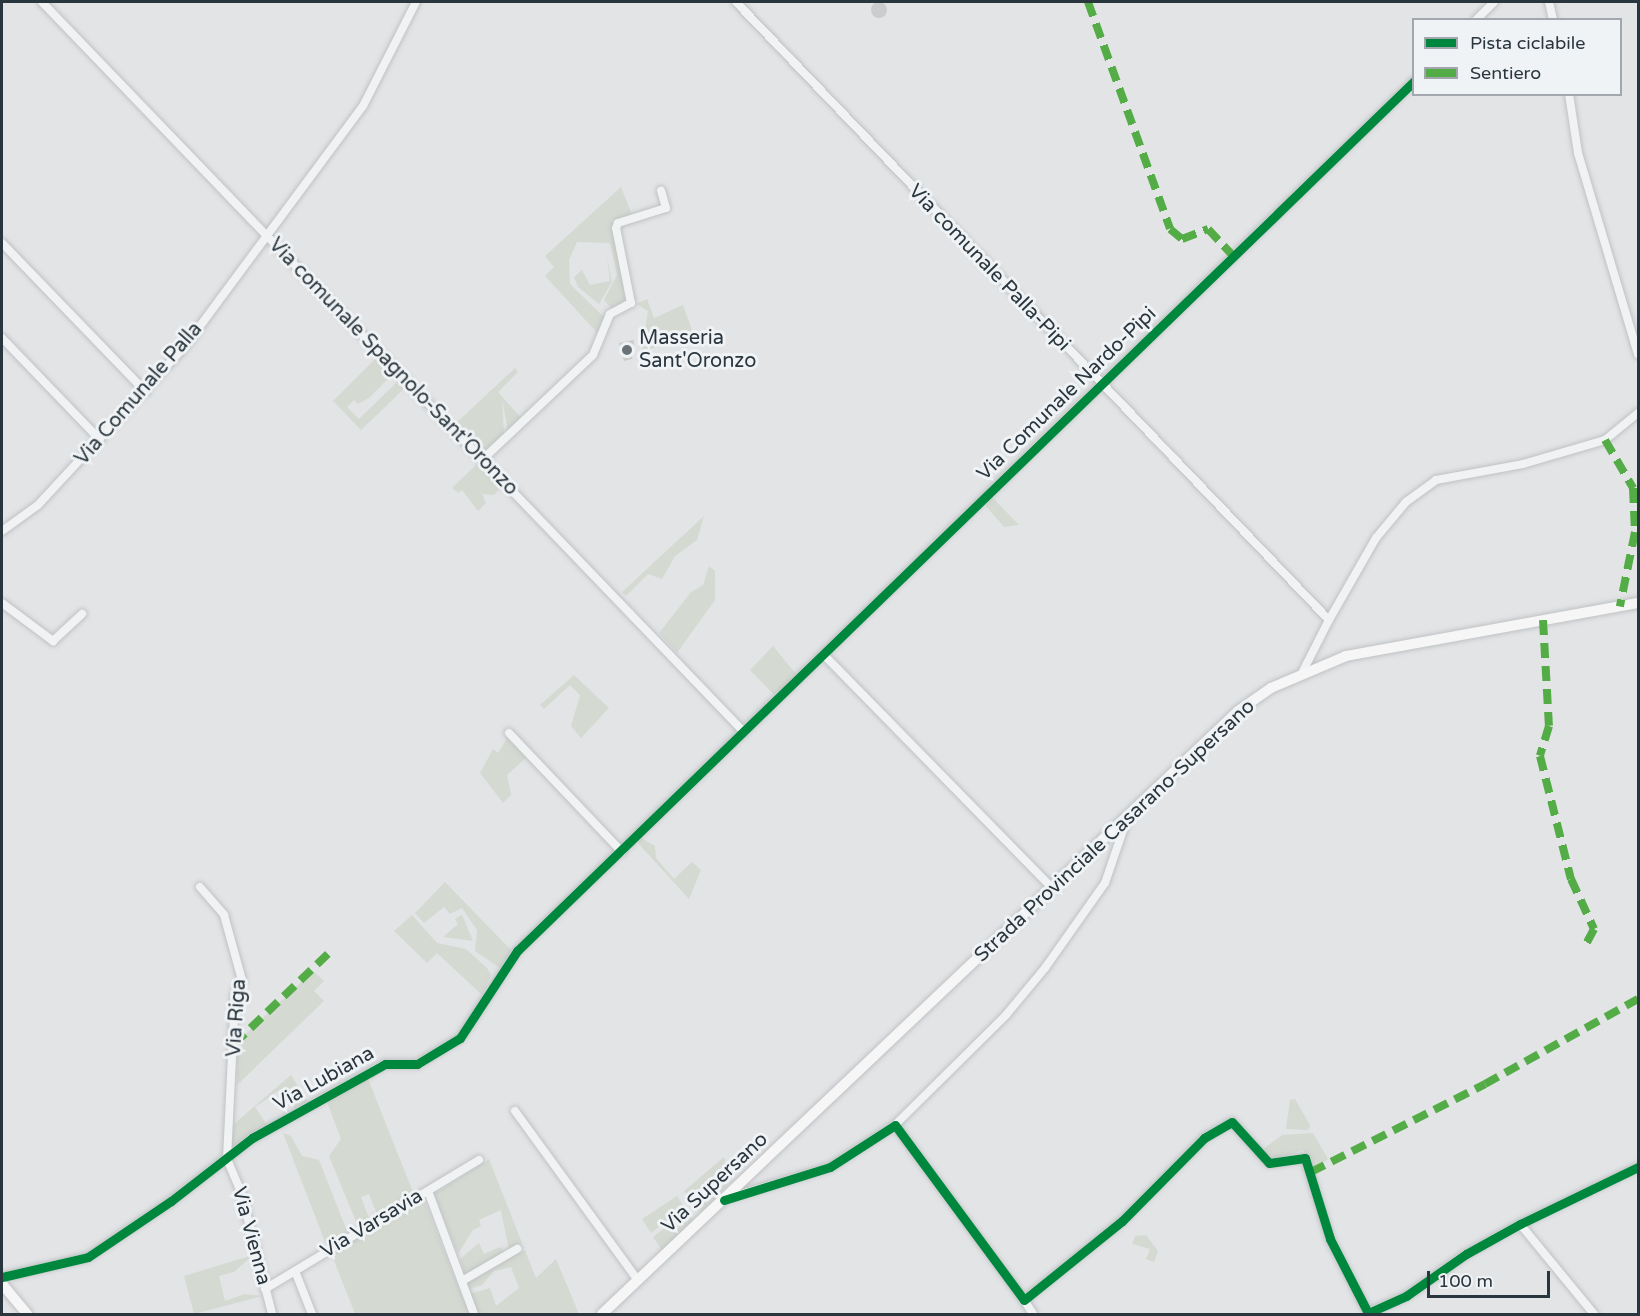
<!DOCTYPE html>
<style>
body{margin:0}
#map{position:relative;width:1640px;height:1316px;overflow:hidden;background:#e2e4e6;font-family:"Varela Round",sans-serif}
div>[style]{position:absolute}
.green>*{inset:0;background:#d4dad2}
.building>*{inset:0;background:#caccce}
.round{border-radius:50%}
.roads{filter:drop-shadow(0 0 2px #c0c2c4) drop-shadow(0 0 2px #c0c2c4)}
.street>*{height:8px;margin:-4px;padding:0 4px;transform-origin:4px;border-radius:4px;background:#f1f2f3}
.secondary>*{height:10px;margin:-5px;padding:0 5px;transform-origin:5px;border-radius:5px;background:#f6f6f6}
.quiet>*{height:8px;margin-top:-4px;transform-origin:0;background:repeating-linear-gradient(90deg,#53ac46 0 15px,transparent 0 23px)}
.cycleway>*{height:9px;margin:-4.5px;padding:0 4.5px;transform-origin:4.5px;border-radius:4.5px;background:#00873e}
.dots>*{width:16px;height:16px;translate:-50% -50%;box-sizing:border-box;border:3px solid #f0f3f5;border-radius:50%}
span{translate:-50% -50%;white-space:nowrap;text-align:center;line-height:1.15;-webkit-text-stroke:6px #f0f3f5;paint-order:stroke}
.street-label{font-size:20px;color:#2a363e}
.poi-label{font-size:20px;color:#2a363e}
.left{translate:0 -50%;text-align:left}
.frame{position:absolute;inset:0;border:3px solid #2a363e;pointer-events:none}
.legend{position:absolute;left:1412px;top:18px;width:210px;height:78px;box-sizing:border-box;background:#f0f3f5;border:2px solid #a1a7ac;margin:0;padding:8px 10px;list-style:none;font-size:18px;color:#2a363e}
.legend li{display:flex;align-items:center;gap:12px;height:30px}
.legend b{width:30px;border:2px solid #a1a7ac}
.scale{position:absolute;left:1427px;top:1271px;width:123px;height:27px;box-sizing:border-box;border:3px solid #2a363e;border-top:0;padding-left:8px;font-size:18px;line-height:21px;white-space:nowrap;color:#2a363e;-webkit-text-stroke:4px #f0f3f5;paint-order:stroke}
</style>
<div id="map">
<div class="green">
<div style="clip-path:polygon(621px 187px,633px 217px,612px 220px,630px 300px,613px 310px,604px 300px,617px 275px,610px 243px,577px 242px,569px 260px,570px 284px,604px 317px,601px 337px,545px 276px,554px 267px,545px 256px)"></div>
<div style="clip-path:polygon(607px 257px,612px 282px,599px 304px,578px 287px,574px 277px,582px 270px,590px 285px,610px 281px)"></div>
<div style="clip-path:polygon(647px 299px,654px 318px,683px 305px,694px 336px,642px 351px,648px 311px,636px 304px)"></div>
<div style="clip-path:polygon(378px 356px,395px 372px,369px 398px,358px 404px,354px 400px,347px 407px,359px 419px,400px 379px,407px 386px,361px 430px,333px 401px)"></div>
<div style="clip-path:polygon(515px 368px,518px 372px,498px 392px,522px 419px,508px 431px,502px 398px,504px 435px,484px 454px,455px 424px)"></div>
<div style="clip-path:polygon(479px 462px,502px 486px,494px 495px,482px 494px,486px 503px,478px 511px,462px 490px,458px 493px,452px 488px)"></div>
<div style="clip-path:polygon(992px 497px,1019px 525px,1004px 527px,985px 505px)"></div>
<div style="clip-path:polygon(704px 516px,697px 540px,675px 556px,662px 579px,648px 574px,626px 596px,622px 592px)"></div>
<div style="clip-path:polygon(709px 566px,715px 571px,715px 600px,677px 653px,659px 633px,691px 592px,703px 585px)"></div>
<div style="clip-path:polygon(773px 646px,797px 675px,774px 695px,750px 670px)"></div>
<div style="clip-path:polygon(574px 675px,609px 708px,581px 738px,571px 726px,580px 695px,570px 685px,544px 709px,540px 705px)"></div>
<div style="clip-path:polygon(507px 738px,526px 758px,507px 775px,511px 795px,503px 803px,480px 773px,493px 749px,498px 753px)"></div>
<div style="clip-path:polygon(641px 838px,655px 846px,656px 858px,674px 879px,692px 862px,701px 870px,689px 899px,637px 842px)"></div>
<div style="clip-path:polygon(445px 882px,511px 950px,500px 968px,475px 951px,477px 930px,462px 908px,450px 914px,444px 907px,424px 923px,415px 913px)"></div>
<div style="clip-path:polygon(412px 915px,437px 943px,466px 949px,487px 968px,491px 975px,482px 995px,437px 953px,427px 963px,394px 931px)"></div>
<div style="clip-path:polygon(462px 915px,473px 941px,443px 937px,458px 924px,455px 919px)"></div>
<div style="clip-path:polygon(313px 971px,324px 981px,314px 991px,324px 1001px,237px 1085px,237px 1042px)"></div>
<div style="clip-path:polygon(291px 1075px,308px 1102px,296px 1109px,281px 1089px,255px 1107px,267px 1125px,230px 1151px,234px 1124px)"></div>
<div style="clip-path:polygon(367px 1076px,414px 1195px,378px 1217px,369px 1194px,361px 1197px,370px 1221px,359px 1229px,329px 1156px,341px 1139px,327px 1102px)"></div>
<div style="clip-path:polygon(1295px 1099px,1310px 1125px,1308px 1130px,1286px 1129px,1290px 1100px)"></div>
<div style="clip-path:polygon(283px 1133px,291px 1136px,302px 1156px,319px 1160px,347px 1231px,347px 1236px,327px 1247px)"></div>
<div style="clip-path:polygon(1313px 1133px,1328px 1159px,1314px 1168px,1303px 1150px,1275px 1159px,1262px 1150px,1282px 1135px)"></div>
<div style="clip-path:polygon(724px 1157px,728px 1172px,690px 1200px,684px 1191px)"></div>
<div style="clip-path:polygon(489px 1159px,522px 1243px,509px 1250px,501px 1210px,479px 1220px,481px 1226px,473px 1230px,458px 1254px,434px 1194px)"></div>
<div style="clip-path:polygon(730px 1176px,731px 1181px,702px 1211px,696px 1210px,696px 1202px)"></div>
<div style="clip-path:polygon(677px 1196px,684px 1207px,651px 1233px,642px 1219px)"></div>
<div style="clip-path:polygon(423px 1198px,469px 1314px,355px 1314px,331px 1253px)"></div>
<div style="clip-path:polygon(685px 1212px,690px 1212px,693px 1221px,662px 1250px,653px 1237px)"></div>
<div style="clip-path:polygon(1146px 1235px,1158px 1251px,1154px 1262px,1146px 1259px,1150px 1249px,1132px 1244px,1135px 1236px)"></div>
<div style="clip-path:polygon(479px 1243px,484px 1254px,500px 1247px,505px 1253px,465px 1275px,460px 1259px)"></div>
<div style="clip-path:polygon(525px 1250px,536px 1278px,556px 1259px,579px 1314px,477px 1314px,470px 1294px,490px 1288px,496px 1306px,519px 1288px,511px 1267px,494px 1271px,482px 1285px,468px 1289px,466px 1283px)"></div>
<div style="clip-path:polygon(253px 1255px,234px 1272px,219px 1276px,225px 1301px,245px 1294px,263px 1296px,194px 1314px,184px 1276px)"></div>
</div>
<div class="building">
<div class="round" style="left:871px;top:2px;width:16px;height:16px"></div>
<div style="clip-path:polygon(634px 340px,632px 359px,624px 361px,619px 343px)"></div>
</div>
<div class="roads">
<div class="street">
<div style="left:42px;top:2px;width:1013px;rotate:46.12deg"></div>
<div style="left:736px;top:2px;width:856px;rotate:46.18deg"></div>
<div style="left:1329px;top:620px;width:57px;rotate:117deg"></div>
<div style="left:1549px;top:2px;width:18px;rotate:77deg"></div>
<div style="left:1476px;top:20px;width:25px;rotate:-45deg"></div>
<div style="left:1569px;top:94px;width:60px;rotate:81.3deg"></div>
<div style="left:1578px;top:153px;width:210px;rotate:73.4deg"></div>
<div style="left:2px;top:243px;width:207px;rotate:46deg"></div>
<div style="left:2px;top:338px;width:141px;rotate:46.1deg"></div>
<div style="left:483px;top:459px;width:151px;rotate:-43.4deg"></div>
<div style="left:593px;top:355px;width:44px;rotate:-67.5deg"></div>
<div style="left:610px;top:314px;width:24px;rotate:-28deg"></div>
<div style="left:631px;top:303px;width:76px;rotate:-101.3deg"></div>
<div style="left:616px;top:228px;width:5px;rotate:-68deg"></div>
<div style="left:618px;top:223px;width:50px;rotate:-17.4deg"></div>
<div style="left:666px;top:208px;width:18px;rotate:-106deg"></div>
<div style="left:2px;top:531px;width:44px;rotate:-35.8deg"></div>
<div style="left:38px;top:505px;width:218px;rotate:-47.2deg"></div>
<div style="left:186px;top:345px;width:297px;rotate:-53.5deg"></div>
<div style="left:363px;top:106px;width:117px;rotate:-63deg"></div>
<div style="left:2px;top:603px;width:64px;rotate:36.7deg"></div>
<div style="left:53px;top:641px;width:40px;rotate:-43deg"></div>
<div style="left:1329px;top:620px;width:95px;rotate:-60.2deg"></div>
<div style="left:1376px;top:538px;width:47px;rotate:-50.2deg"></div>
<div style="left:1406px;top:502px;width:37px;rotate:-36deg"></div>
<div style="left:1436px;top:480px;width:88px;rotate:-10.4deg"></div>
<div style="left:1523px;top:464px;width:85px;rotate:-16.3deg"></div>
<div style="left:1605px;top:440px;width:43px;rotate:-39.3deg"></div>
<div style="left:823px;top:654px;width:326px;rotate:45.6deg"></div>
<div style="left:509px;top:733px;width:164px;rotate:46.5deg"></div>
<div style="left:200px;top:887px;width:37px;rotate:49deg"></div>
<div style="left:224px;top:915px;width:67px;rotate:74.5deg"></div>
<div style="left:242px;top:980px;width:17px;rotate:115deg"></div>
<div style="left:235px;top:995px;width:164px;rotate:92.8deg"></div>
<div style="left:227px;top:1159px;width:36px;rotate:67deg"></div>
<div style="left:241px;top:1192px;width:126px;rotate:75.7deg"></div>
<div style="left:515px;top:1111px;width:209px;rotate:54deg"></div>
<div style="left:895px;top:1125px;width:156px;rotate:-44.7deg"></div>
<div style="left:1006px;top:1015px;width:61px;rotate:-50.3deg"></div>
<div style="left:1045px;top:968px;width:104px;rotate:-54.8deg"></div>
<div style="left:1105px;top:883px;width:71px;rotate:-71.1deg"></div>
<div style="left:428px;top:1191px;width:131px;rotate:69.5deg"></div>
<div style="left:725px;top:1199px;width:110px;rotate:-16.9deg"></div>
<div style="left:830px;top:1167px;width:77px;rotate:-32.9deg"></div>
<div style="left:895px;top:1125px;width:217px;rotate:53.6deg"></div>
<div style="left:1024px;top:1300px;width:126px;rotate:-38.9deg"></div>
<div style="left:1122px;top:1221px;width:117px;rotate:-45.3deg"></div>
<div style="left:1204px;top:1138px;width:32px;rotate:-30deg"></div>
<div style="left:1232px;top:1122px;width:55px;rotate:47.9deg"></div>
<div style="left:1269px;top:1163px;width:36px;rotate:-8deg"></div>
<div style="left:1305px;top:1158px;width:85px;rotate:72.8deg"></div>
<div style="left:1330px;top:1239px;width:83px;rotate:62.8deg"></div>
<div style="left:1368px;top:1313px;width:42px;rotate:-24.1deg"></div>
<div style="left:1406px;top:1296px;width:73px;rotate:-35deg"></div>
<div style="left:1466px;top:1254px;width:62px;rotate:-29.1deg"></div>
<div style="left:1520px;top:1224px;width:131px;rotate:-25.8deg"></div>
<div style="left:1520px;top:1224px;width:117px;rotate:50.6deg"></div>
<div style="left:295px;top:1271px;width:46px;rotate:68.4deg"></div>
<div style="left:2px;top:1277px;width:88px;rotate:-13.1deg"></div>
<div style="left:88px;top:1257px;width:100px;rotate:-34deg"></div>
<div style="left:171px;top:1201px;width:103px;rotate:-37.9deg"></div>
<div style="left:252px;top:1138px;width:152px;rotate:-29.1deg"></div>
<div style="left:385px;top:1064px;width:32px"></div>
<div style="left:417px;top:1064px;width:50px;rotate:-31.2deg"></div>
<div style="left:460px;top:1038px;width:104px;rotate:-56.8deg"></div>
<div style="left:517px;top:951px;width:1250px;rotate:-44.12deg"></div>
<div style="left:462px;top:1281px;width:64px;rotate:-30.2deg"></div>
<div style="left:265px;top:1289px;width:250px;rotate:-31.1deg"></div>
<div style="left:1024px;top:1300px;width:17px;rotate:57deg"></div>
</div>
<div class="secondary">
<div style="left:2px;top:1284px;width:39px;rotate:50deg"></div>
<div style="left:602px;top:1314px;width:876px;rotate:-43.47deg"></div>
<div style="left:1238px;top:711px;width:40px;rotate:-34.9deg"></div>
<div style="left:1271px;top:688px;width:82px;rotate:-23.1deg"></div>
<div style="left:1346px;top:656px;width:297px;rotate:-10.3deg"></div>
</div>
</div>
<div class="quiet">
<div style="left:1088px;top:2px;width:241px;rotate:70.1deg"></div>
<div style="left:1170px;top:229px;width:16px;rotate:40deg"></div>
<div style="left:1182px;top:239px;width:28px;rotate:-21deg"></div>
<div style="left:1208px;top:229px;width:38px;rotate:47deg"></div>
<div style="left:1605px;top:440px;width:56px;rotate:59.7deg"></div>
<div style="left:1633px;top:488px;width:44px;rotate:87.4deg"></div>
<div style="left:1635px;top:532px;width:76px;rotate:101.5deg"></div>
<div style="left:1543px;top:620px;width:106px;rotate:86.8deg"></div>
<div style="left:1549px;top:726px;width:31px;rotate:107deg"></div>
<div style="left:1540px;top:756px;width:127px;rotate:75.9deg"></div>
<div style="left:1571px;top:879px;width:55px;rotate:65.3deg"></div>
<div style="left:1594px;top:929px;width:19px;rotate:118deg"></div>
<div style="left:234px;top:1044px;width:133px;rotate:-43.8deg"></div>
<div style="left:1311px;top:1172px;width:195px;rotate:-26.8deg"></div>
<div style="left:1485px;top:1084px;width:175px;rotate:-29.1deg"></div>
</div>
<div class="cycleway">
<div style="left:724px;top:1200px;width:111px;rotate:-17.3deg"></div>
<div style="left:830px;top:1167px;width:77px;rotate:-32.9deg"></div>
<div style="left:895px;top:1125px;width:217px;rotate:53.6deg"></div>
<div style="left:1024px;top:1300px;width:126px;rotate:-38.9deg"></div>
<div style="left:1122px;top:1221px;width:117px;rotate:-45.3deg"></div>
<div style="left:1204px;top:1138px;width:32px;rotate:-30deg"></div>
<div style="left:1232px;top:1122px;width:55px;rotate:47.9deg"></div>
<div style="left:1269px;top:1163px;width:36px;rotate:-8deg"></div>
<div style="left:1305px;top:1158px;width:85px;rotate:72.8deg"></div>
<div style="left:1330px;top:1239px;width:83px;rotate:62.8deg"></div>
<div style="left:1368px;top:1313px;width:42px;rotate:-24.1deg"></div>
<div style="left:1406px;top:1296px;width:73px;rotate:-35deg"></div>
<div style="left:1466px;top:1254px;width:62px;rotate:-29.1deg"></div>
<div style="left:1520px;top:1224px;width:131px;rotate:-25.8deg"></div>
<div style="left:2px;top:1277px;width:88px;rotate:-13.1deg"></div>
<div style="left:88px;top:1257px;width:100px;rotate:-34deg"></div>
<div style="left:171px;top:1201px;width:103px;rotate:-37.9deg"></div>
<div style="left:252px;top:1138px;width:152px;rotate:-29.1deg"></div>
<div style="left:385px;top:1064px;width:32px"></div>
<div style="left:417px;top:1064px;width:50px;rotate:-31.2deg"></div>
<div style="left:460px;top:1038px;width:104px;rotate:-56.8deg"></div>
<div style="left:517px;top:951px;width:1250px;rotate:-44.12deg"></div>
</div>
<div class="dots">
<div style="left:627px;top:350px;background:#6a7379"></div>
</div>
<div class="street-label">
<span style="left:989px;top:268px;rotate:46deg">Via comunale Palla-Pipi</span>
<span style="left:393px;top:367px;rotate:46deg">Via comunale Spagnolo-Sant'Oronzo</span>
<span style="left:139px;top:394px;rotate:-49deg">Via Comunale Palla</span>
<span style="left:1067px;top:394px;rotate:-44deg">Via Comunale Nardo-Pipi</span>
<span style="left:1115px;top:831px;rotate:-43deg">Strada Provinciale Casarano-Supersano</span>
<span style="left:237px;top:1018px;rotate:-86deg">Via Riga</span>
<span style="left:324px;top:1079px;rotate:-29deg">Via Lubiana</span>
<span style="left:715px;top:1183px;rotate:-43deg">Via Supersano</span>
<span style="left:372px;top:1224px;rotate:-31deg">Via Varsavia</span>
<span style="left:251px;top:1236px;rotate:75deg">Via Vienna</span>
</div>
<div class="poi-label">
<span class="left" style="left:639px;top:350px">Masseria<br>Sant'Oronzo</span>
</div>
<div class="frame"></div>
<ul class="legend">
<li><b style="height:8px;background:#00873e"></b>Pista ciclabile</li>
<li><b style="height:8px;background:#53ac46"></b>Sentiero</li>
</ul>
<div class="scale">100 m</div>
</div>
